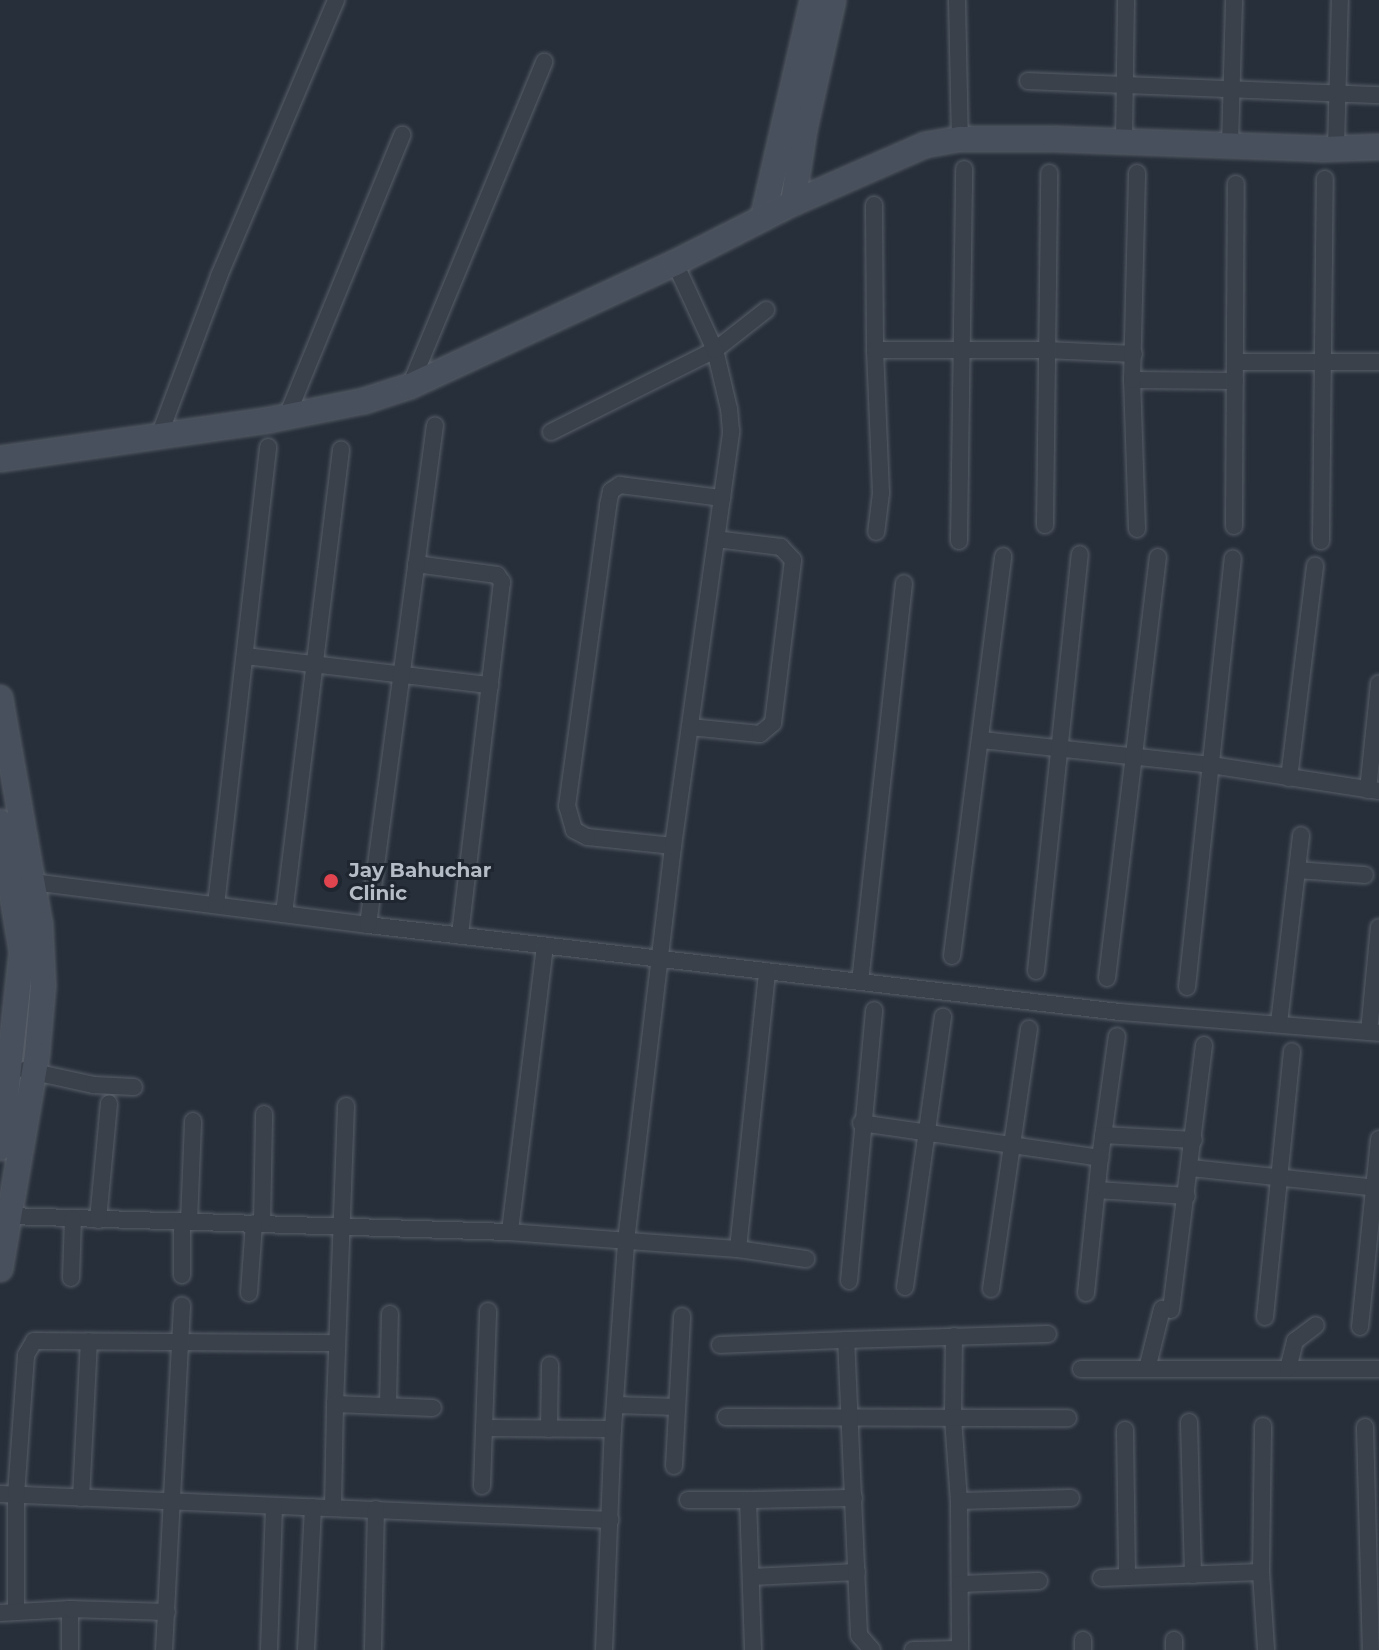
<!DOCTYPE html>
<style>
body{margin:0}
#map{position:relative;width:1379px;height:1650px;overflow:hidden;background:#272f3a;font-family:Montserrat,sans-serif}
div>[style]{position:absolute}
.roads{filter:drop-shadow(0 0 2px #585f69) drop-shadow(0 0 2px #585f69)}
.street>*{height:16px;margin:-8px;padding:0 8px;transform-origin:8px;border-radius:8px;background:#3a414b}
.secondary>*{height:24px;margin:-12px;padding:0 12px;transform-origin:12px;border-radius:12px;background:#49505d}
.dots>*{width:22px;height:22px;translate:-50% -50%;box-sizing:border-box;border:4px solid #1f2630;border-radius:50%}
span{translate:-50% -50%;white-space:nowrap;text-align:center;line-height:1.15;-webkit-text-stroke:6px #1f2630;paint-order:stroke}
.poi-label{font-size:20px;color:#b6bcc6;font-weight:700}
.left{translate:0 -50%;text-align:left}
</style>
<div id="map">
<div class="roads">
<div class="street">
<div style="left:957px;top:0;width:139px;rotate:88.8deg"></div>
<div style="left:1028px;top:81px;width:351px;rotate:2.3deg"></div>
<div style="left:1124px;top:142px;width:142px;rotate:-89.2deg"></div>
<div style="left:1230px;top:145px;width:145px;rotate:-88.4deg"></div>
<div style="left:1336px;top:148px;width:148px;rotate:-88.5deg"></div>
<div style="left:874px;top:205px;width:145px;rotate:89.6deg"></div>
<div style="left:875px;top:350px;width:143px;rotate:87.6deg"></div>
<div style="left:881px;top:493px;width:39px;rotate:97deg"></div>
<div style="left:875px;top:350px;width:171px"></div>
<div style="left:1046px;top:350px;width:88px;rotate:2.6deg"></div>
<div style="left:1235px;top:362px;width:144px"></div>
<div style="left:1132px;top:380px;width:103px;rotate:0.6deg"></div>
<div style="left:410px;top:386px;width:351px;rotate:-67.5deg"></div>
<div style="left:287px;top:416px;width:304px;rotate:-67.7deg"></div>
<div style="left:551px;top:432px;width:183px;rotate:-26.6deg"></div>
<div style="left:715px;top:350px;width:65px;rotate:-38.1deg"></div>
<div style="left:159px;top:436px;width:171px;rotate:-69.4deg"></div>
<div style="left:219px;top:276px;width:300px;rotate:-67deg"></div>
<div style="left:1045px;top:525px;width:352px;rotate:-89.3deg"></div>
<div style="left:1234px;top:526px;width:342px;rotate:-89.7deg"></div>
<div style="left:1137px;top:529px;width:149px;rotate:-91.9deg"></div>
<div style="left:1132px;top:380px;width:207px;rotate:-88.6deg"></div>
<div style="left:959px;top:541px;width:372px;rotate:-89.2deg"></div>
<div style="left:1321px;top:541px;width:362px;rotate:-89.4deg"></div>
<div style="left:416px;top:564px;width:82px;rotate:7.7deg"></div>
<div style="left:497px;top:575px;width:9px;rotate:54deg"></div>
<div style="left:502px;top:582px;width:356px;rotate:96.8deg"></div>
<div style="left:245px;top:656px;width:247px;rotate:6.8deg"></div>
<div style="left:690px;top:727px;width:70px;rotate:5.7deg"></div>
<div style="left:760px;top:734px;width:17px;rotate:-40deg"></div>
<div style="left:773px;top:723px;width:164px;rotate:-83deg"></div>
<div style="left:793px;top:560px;width:18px;rotate:-133deg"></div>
<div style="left:781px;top:547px;width:65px;rotate:-173deg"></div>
<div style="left:982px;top:740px;width:230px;rotate:6.2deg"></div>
<div style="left:1211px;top:765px;width:170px;rotate:8.8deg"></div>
<div style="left:1289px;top:778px;width:214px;rotate:-83deg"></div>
<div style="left:1368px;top:790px;width:107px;rotate:-84.1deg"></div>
<div style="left:673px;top:846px;width:86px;rotate:-174deg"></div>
<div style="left:587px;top:837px;width:15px;rotate:-152deg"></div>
<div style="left:574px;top:830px;width:25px;rotate:-106deg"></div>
<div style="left:567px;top:806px;width:304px;rotate:-82.2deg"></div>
<div style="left:608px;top:505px;width:14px;rotate:-78deg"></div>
<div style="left:611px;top:491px;width:11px;rotate:-34deg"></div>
<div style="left:620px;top:485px;width:103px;rotate:7.3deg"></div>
<div style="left:1298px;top:870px;width:67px;rotate:4.3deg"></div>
<div style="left:25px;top:881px;width:346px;rotate:7.3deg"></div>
<div style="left:368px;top:925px;width:757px;rotate:6.6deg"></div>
<div style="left:1120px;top:1012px;width:260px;rotate:4.6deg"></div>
<div style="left:216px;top:905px;width:461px;rotate:-83.5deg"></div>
<div style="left:284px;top:914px;width:468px;rotate:-83deg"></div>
<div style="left:368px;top:925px;width:504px;rotate:-82.37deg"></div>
<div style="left:545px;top:946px;width:288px;rotate:97deg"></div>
<div style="left:510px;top:1232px;width:229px;rotate:4.3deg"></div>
<div style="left:738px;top:1249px;width:279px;rotate:-84deg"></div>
<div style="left:952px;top:956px;width:403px;rotate:-82.7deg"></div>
<div style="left:1036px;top:971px;width:419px;rotate:-84deg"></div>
<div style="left:1107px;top:978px;width:424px;rotate:-83.1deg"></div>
<div style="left:860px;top:982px;width:401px;rotate:-83.7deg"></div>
<div style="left:1187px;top:987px;width:431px;rotate:-83.9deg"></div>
<div style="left:1279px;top:1023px;width:189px;rotate:-83.3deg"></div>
<div style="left:1369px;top:1032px;width:105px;rotate:-84.6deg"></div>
<div style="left:25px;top:1070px;width:71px;rotate:12.3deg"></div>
<div style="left:94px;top:1085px;width:40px;rotate:2.9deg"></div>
<div style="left:346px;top:1106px;width:298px;rotate:92.1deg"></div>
<div style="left:335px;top:1404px;width:98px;rotate:2.3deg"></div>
<div style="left:861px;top:1123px;width:242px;rotate:8.3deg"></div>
<div style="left:1100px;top:1158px;width:123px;rotate:-82.1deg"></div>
<div style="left:1103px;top:1135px;width:91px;rotate:3.1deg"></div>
<div style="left:1191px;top:1168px;width:189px;rotate:6.1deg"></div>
<div style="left:1097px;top:1190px;width:90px;rotate:3.8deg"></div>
<div style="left:9px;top:1216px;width:501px;rotate:1.83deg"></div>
<div style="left:98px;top:1220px;width:117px;rotate:-84.6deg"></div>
<div style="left:189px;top:1222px;width:101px;rotate:-87.7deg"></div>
<div style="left:262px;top:1223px;width:109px;rotate:-88.9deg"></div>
<div style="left:738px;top:1249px;width:69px;rotate:8.4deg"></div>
<div style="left:182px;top:1275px;width:52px;rotate:-90deg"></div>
<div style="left:71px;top:1278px;width:59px;rotate:-88.1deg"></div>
<div style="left:849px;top:1281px;width:272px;rotate:-84.7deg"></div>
<div style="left:905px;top:1287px;width:273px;rotate:-82deg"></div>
<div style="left:991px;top:1289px;width:263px;rotate:-81.7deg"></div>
<div style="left:249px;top:1293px;width:70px;rotate:-85.9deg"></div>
<div style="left:1086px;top:1293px;width:136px;rotate:-84.1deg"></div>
<div style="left:1171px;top:1310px;width:267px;rotate:-82.9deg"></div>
<div style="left:1265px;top:1317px;width:267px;rotate:-84.2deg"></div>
<div style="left:1360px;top:1327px;width:189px;rotate:-84.2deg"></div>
<div style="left:954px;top:1336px;width:82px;rotate:90.7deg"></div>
<div style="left:953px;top:1418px;width:83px;rotate:85.9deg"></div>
<div style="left:959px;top:1501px;width:149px;rotate:89.6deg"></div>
<div style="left:720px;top:1345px;width:126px;rotate:-2.3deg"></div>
<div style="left:1081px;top:1369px;width:298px"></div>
<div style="left:1147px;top:1369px;width:62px;rotate:-76deg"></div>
<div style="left:1288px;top:1369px;width:29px;rotate:-76deg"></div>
<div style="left:1295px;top:1341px;width:26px;rotate:-37deg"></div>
<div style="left:616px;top:1405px;width:61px;rotate:1.9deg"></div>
<div style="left:388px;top:1406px;width:92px;rotate:-88.8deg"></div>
<div style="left:726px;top:1417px;width:342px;rotate:0.2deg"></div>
<div style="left:1189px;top:1422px;width:153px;rotate:88.5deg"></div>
<div style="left:1365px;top:1427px;width:223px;rotate:88.5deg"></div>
<div style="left:484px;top:1428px;width:129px;rotate:0.4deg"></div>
<div style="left:549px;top:1429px;width:64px;rotate:-89.1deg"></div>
<div style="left:1125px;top:1430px;width:147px;rotate:89.2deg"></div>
<div style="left:1127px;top:1577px;width:134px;rotate:-2.1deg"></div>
<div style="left:1261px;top:1572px;width:78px;rotate:86.3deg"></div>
<div style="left:674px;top:1466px;width:150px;rotate:-86.9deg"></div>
<div style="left:482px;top:1486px;width:175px;rotate:-88deg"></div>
<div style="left:0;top:1494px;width:611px;rotate:2.44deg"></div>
<div style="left:81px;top:1498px;width:157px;rotate:-87.1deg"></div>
<div style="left:688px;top:1500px;width:60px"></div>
<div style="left:959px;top:1501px;width:112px;rotate:-1.5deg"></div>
<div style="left:333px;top:1508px;width:104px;rotate:-88.9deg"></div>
<div style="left:1261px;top:1572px;width:146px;rotate:-89.2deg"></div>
<div style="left:751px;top:1577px;width:106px;rotate:-2.7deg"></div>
<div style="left:1101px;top:1578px;width:26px;rotate:-2deg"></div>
<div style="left:960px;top:1584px;width:79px;rotate:-2.2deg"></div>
<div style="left:70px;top:1609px;width:41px;rotate:90deg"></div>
<div style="left:16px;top:1612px;width:117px;rotate:-90deg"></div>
<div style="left:16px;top:1495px;width:140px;rotate:-85.9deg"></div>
<div style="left:26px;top:1355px;width:16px;rotate:-60deg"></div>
<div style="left:34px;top:1341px;width:303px;rotate:0.4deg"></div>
<div style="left:0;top:1613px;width:70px;rotate:-3.3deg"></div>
<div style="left:70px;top:1609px;width:97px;rotate:1.8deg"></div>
<div style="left:1083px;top:1640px;width:10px;rotate:90deg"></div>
<div style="left:1174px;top:1640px;width:10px;rotate:90deg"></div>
<div style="left:164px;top:1650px;width:345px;rotate:-87deg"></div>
<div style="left:269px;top:1650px;width:144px;rotate:-88deg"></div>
<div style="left:306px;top:1650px;width:143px;rotate:-87.2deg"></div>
<div style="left:373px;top:1650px;width:141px;rotate:-88.8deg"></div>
<div style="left:604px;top:1650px;width:221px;rotate:-87.7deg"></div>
<div style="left:613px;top:1429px;width:188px;rotate:-86deg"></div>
<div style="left:626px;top:1241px;width:398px;rotate:-83.2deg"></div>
<div style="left:673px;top:846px;width:419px;rotate:-82deg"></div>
<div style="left:731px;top:431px;width:22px;rotate:-95deg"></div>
<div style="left:729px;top:409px;width:61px;rotate:-103.3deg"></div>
<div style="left:715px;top:350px;width:96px;rotate:-114.7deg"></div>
<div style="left:753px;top:1650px;width:150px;rotate:-91.9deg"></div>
<div style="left:748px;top:1500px;width:106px;rotate:-1.1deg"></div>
<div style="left:872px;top:1650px;width:20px;rotate:-131deg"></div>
<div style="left:859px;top:1635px;width:295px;rotate:-92.5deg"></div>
<div style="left:846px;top:1340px;width:202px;rotate:-1.7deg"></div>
<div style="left:913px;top:1650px;width:47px;rotate:-1.2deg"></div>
</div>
<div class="secondary">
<div style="left:793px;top:203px;width:73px;rotate:-81.3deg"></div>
<div style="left:804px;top:131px;width:134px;rotate:-77.5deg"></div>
<div style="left:763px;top:218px;width:224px;rotate:-77.1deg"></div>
<div style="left:0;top:459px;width:272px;rotate:-8.2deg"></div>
<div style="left:269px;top:420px;width:97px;rotate:-11.3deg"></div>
<div style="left:364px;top:401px;width:48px;rotate:-18.1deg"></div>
<div style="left:410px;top:386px;width:292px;rotate:-24.9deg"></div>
<div style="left:675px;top:263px;width:132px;rotate:-27deg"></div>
<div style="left:793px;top:203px;width:144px;rotate:-23.7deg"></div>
<div style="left:925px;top:145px;width:36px;rotate:-10deg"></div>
<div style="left:960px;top:139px;width:94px"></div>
<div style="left:1054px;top:139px;width:268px;rotate:2.1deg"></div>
<div style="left:1322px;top:149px;width:57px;rotate:-2deg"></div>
<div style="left:0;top:698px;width:230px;rotate:80deg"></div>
<div style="left:40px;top:924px;width:62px;rotate:87.2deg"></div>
<div style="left:43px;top:986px;width:69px;rotate:95deg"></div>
<div style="left:37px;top:1055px;width:217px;rotate:99.8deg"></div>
<div style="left:0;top:822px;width:132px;rotate:80.4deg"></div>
<div style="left:22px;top:952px;width:197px;rotate:96.4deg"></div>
</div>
</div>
<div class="dots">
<div style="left:331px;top:881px;background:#e0444e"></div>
</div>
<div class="poi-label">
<span class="left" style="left:349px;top:882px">Jay Bahuchar<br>Clinic</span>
</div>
</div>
